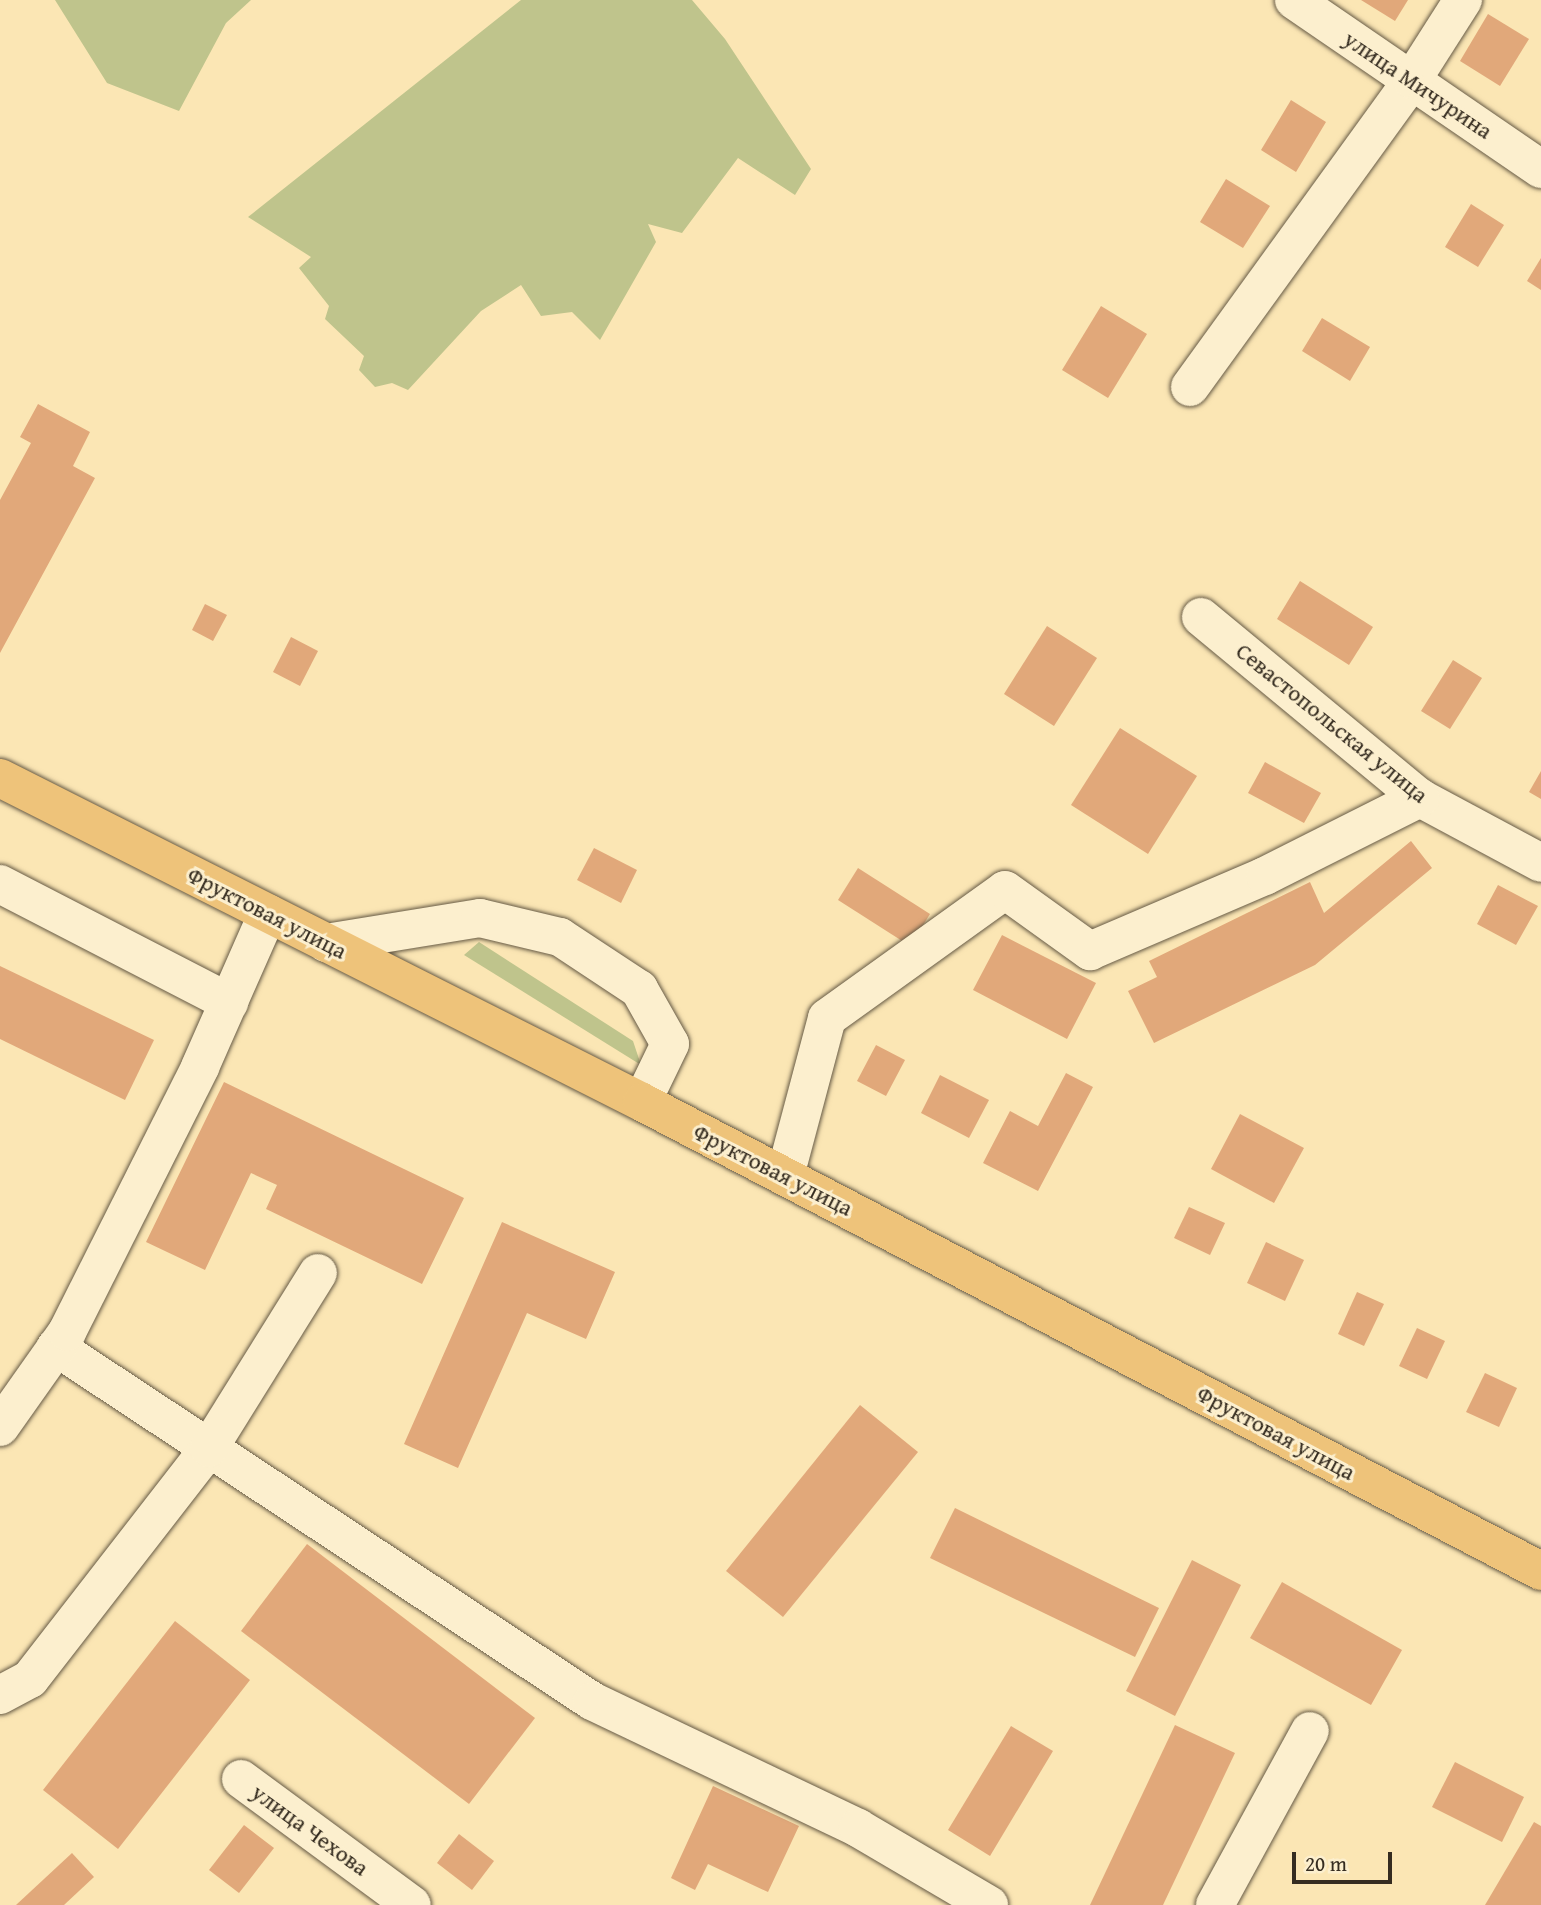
<!DOCTYPE html>
<meta charset="utf-8">
<style>
body{margin:0}
#map{position:relative;width:1541px;height:1905px;overflow:hidden;background:#fbe6b4;font-family:"Gentium Book Plus",serif}
div>[style]{position:absolute}
.green>*{inset:0;background:#bfc48c}
.building>*{inset:0;background:#e1a87a}
.roads{filter:drop-shadow(0 0 2px #665a45) drop-shadow(0 0 2px #665a45)}
.minor>*{height:38px;margin:-19px;padding:0 19px;transform-origin:19px;border-radius:19px;background:#fcefce}
.major>*{height:38px;margin:-19px;padding:0 19px;transform-origin:19px;border-radius:19px;background:#eec37a}
span{translate:-50% -50%;white-space:nowrap;text-align:center;line-height:1.15;-webkit-text-stroke:6px #fcefce;paint-order:stroke}
.street-label{font-size:23px;color:#352c20}
.scale{position:absolute;left:1292px;top:1852px;width:100px;height:32px;box-sizing:border-box;border:4px solid #352c20;border-top:0;padding-left:9px;font-size:21px;line-height:24px;white-space:nowrap;color:#352c20;-webkit-text-stroke:5px #fcefce;paint-order:stroke}
</style>
<div id="map">
<div class="green">
<div style="clip-path:polygon(55px 0,251px 0,226px 23px,179px 111px,107px 83px)"></div>
<div style="clip-path:polygon(521px 0,692px 0,725px 39px,811px 169px,795px 195px,738px 158px,682px 233px,648px 224px,656px 242px,600px 340px,572px 312px,541px 316px,521px 285px,481px 311px,408px 390px,392px 383px,375px 387px,359px 370px,364px 356px,325px 319px,329px 306px,299px 268px,311px 257px,248px 217px)"></div>
<div style="clip-path:polygon(479px 942px,633px 1041px,641px 1065px,464px 955px)"></div>
</div>
<div class="building">
<div style="clip-path:polygon(1361px 0,1408px 0,1395px 21px)"></div>
<div style="clip-path:polygon(1488px 14px,1529px 39px,1500px 86px,1460px 61px)"></div>
<div style="clip-path:polygon(1291px 100px,1326px 122px,1296px 172px,1261px 150px)"></div>
<div style="clip-path:polygon(1226px 179px,1270px 206px,1243px 248px,1200px 222px)"></div>
<div style="clip-path:polygon(1471px 204px,1504px 225px,1478px 267px,1445px 247px)"></div>
<div style="clip-path:polygon(1541px 258px,1541px 290px,1527px 281px)"></div>
<div style="clip-path:polygon(1101px 306px,1147px 334px,1108px 398px,1062px 370px)"></div>
<div style="clip-path:polygon(1322px 318px,1370px 347px,1350px 381px,1302px 351px)"></div>
<div style="clip-path:polygon(38px 404px,90px 432px,73px 466px,95px 478px,0 653px,0 500px,31px 443px,20px 437px)"></div>
<div style="clip-path:polygon(1300px 581px,1373px 627px,1349px 665px,1277px 619px)"></div>
<div style="clip-path:polygon(205px 604px,227px 615px,213px 641px,192px 630px)"></div>
<div style="clip-path:polygon(1047px 626px,1097px 658px,1054px 726px,1004px 694px)"></div>
<div style="clip-path:polygon(291px 637px,318px 651px,300px 686px,273px 672px)"></div>
<div style="clip-path:polygon(1453px 660px,1482px 678px,1450px 729px,1421px 711px)"></div>
<div style="clip-path:polygon(1120px 728px,1197px 776px,1148px 854px,1071px 805px)"></div>
<div style="clip-path:polygon(1265px 762px,1321px 793px,1304px 823px,1248px 793px)"></div>
<div style="clip-path:polygon(1541px 771px,1541px 799px,1529px 792px)"></div>
<div style="clip-path:polygon(1411px 841px,1432px 868px,1315px 965px,1154px 1043px,1128px 991px,1157px 977px,1149px 961px,1310px 882px,1324px 913px)"></div>
<div style="clip-path:polygon(594px 848px,637px 870px,621px 903px,577px 880px)"></div>
<div style="clip-path:polygon(858px 868px,930px 914px,910px 946px,838px 900px)"></div>
<div style="clip-path:polygon(1498px 885px,1538px 906px,1516px 945px,1477px 924px)"></div>
<div style="clip-path:polygon(1002px 935px,1096px 983px,1067px 1039px,973px 990px)"></div>
<div style="clip-path:polygon(0 966px,154px 1040px,125px 1100px,0 1039px)"></div>
<div style="clip-path:polygon(876px 1045px,905px 1060px,886px 1096px,857px 1081px)"></div>
<div style="clip-path:polygon(1066px 1073px,1093px 1087px,1038px 1191px,983px 1163px,1010px 1111px,1038px 1126px)"></div>
<div style="clip-path:polygon(940px 1075px,989px 1100px,969px 1138px,921px 1113px)"></div>
<div style="clip-path:polygon(224px 1082px,464px 1198px,422px 1284px,266px 1209px,277px 1185px,251px 1173px,205px 1270px,146px 1242px)"></div>
<div style="clip-path:polygon(1240px 1114px,1304px 1148px,1274px 1203px,1211px 1169px)"></div>
<div style="clip-path:polygon(1189px 1207px,1225px 1223px,1210px 1255px,1174px 1238px)"></div>
<div style="clip-path:polygon(502px 1222px,615px 1272px,586px 1339px,527px 1313px,458px 1468px,404px 1444px)"></div>
<div style="clip-path:polygon(1266px 1242px,1304px 1260px,1285px 1301px,1247px 1283px)"></div>
<div style="clip-path:polygon(1357px 1292px,1384px 1304px,1364px 1346px,1338px 1334px)"></div>
<div style="clip-path:polygon(1417px 1328px,1445px 1341px,1427px 1379px,1399px 1366px)"></div>
<div style="clip-path:polygon(1485px 1373px,1517px 1388px,1499px 1427px,1466px 1412px)"></div>
<div style="clip-path:polygon(860px 1405px,918px 1452px,783px 1617px,726px 1571px)"></div>
<div style="clip-path:polygon(955px 1508px,1159px 1608px,1135px 1657px,930px 1558px)"></div>
<div style="clip-path:polygon(307px 1544px,535px 1718px,469px 1804px,241px 1631px)"></div>
<div style="clip-path:polygon(1192px 1560px,1241px 1585px,1175px 1716px,1126px 1691px)"></div>
<div style="clip-path:polygon(1282px 1582px,1402px 1650px,1371px 1705px,1250px 1638px)"></div>
<div style="clip-path:polygon(175px 1621px,250px 1680px,118px 1849px,43px 1790px)"></div>
<div style="clip-path:polygon(1175px 1725px,1235px 1753px,1163px 1905px,1090px 1905px)"></div>
<div style="clip-path:polygon(1011px 1726px,1053px 1751px,990px 1856px,948px 1830px)"></div>
<div style="clip-path:polygon(1455px 1762px,1524px 1797px,1502px 1842px,1432px 1807px)"></div>
<div style="clip-path:polygon(713px 1786px,799px 1826px,768px 1892px,708px 1864px,695px 1890px,671px 1878px)"></div>
<div style="clip-path:polygon(1534px 1822px,1541px 1826px,1541px 1905px,1485px 1905px)"></div>
<div style="clip-path:polygon(244px 1825px,274px 1848px,239px 1893px,209px 1870px)"></div>
<div style="clip-path:polygon(459px 1834px,494px 1861px,472px 1890px,437px 1863px)"></div>
<div style="clip-path:polygon(72px 1853px,94px 1877px,64px 1905px,16px 1905px)"></div>
</div>
<div class="roads">
<div class="minor">
<div style="left:1294px;top:0;width:299px;rotate:34.4deg"></div>
<div style="left:1190px;top:387px;width:379px;rotate:-54.1deg"></div>
<div style="left:1412px;top:80px;width:95px;rotate:-57.5deg"></div>
<div style="left:1201px;top:617px;width:284px;rotate:39.6deg"></div>
<div style="left:1420px;top:798px;width:137px;rotate:28.2deg"></div>
<div style="left:0;top:884px;width:258px;rotate:27.3deg"></div>
<div style="left:326px;top:943px;width:156px;rotate:-9.2deg"></div>
<div style="left:480px;top:918px;width:82px;rotate:13.4deg"></div>
<div style="left:560px;top:937px;width:95px;rotate:33.4deg"></div>
<div style="left:639px;top:989px;width:63px;rotate:60.6deg"></div>
<div style="left:670px;top:1044px;width:64px;rotate:115.8deg"></div>
<div style="left:785px;top:1176px;width:163px;rotate:-75.1deg"></div>
<div style="left:827px;top:1018px;width:219px;rotate:-35.7deg"></div>
<div style="left:1005px;top:890px;width:105px;rotate:35.7deg"></div>
<div style="left:1090px;top:951px;width:190px;rotate:-23.2deg"></div>
<div style="left:1265px;top:876px;width:174px;rotate:-26.7deg"></div>
<div style="left:56px;top:1347px;width:642px;rotate:33.44deg"></div>
<div style="left:592px;top:1701px;width:295px;rotate:25.5deg"></div>
<div style="left:858px;top:1828px;width:152px;rotate:30.4deg"></div>
<div style="left:0;top:1427px;width:116px;rotate:-54.8deg"></div>
<div style="left:67px;top:1332px;width:297px;rotate:-63.3deg"></div>
<div style="left:200px;top:1067px;width:168px;rotate:-66.2deg"></div>
<div style="left:0;top:1695px;width:34px;rotate:-28deg"></div>
<div style="left:30px;top:1679px;width:292px;rotate:-52.2deg"></div>
<div style="left:209px;top:1448px;width:206px;rotate:-58.1deg"></div>
<div style="left:241px;top:1779px;width:212px;rotate:36.4deg"></div>
<div style="left:1215px;top:1905px;width:198px;rotate:-61.4deg"></div>
</div>
<div class="major">
<div style="left:0;top:778px;width:719px;rotate:26.78deg"></div>
<div style="left:642px;top:1102px;width:1014px;rotate:27.55deg"></div>
</div>
</div>
<div class="street-label">
<span style="left:1418px;top:85px;rotate:34deg">улица Мичурина</span>
<span style="left:1332px;top:723px;rotate:39deg">Севастопольская улица</span>
<span style="left:267px;top:913px;rotate:27deg">Фруктовая улица</span>
<span style="left:773px;top:1170px;rotate:27deg">Фруктовая улица</span>
<span style="left:1276px;top:1433px;rotate:28deg">Фруктовая улица</span>
<span style="left:310px;top:1830px;rotate:36deg">улица Чехова</span>
</div>
<div class="scale">20 m</div>
</div>
